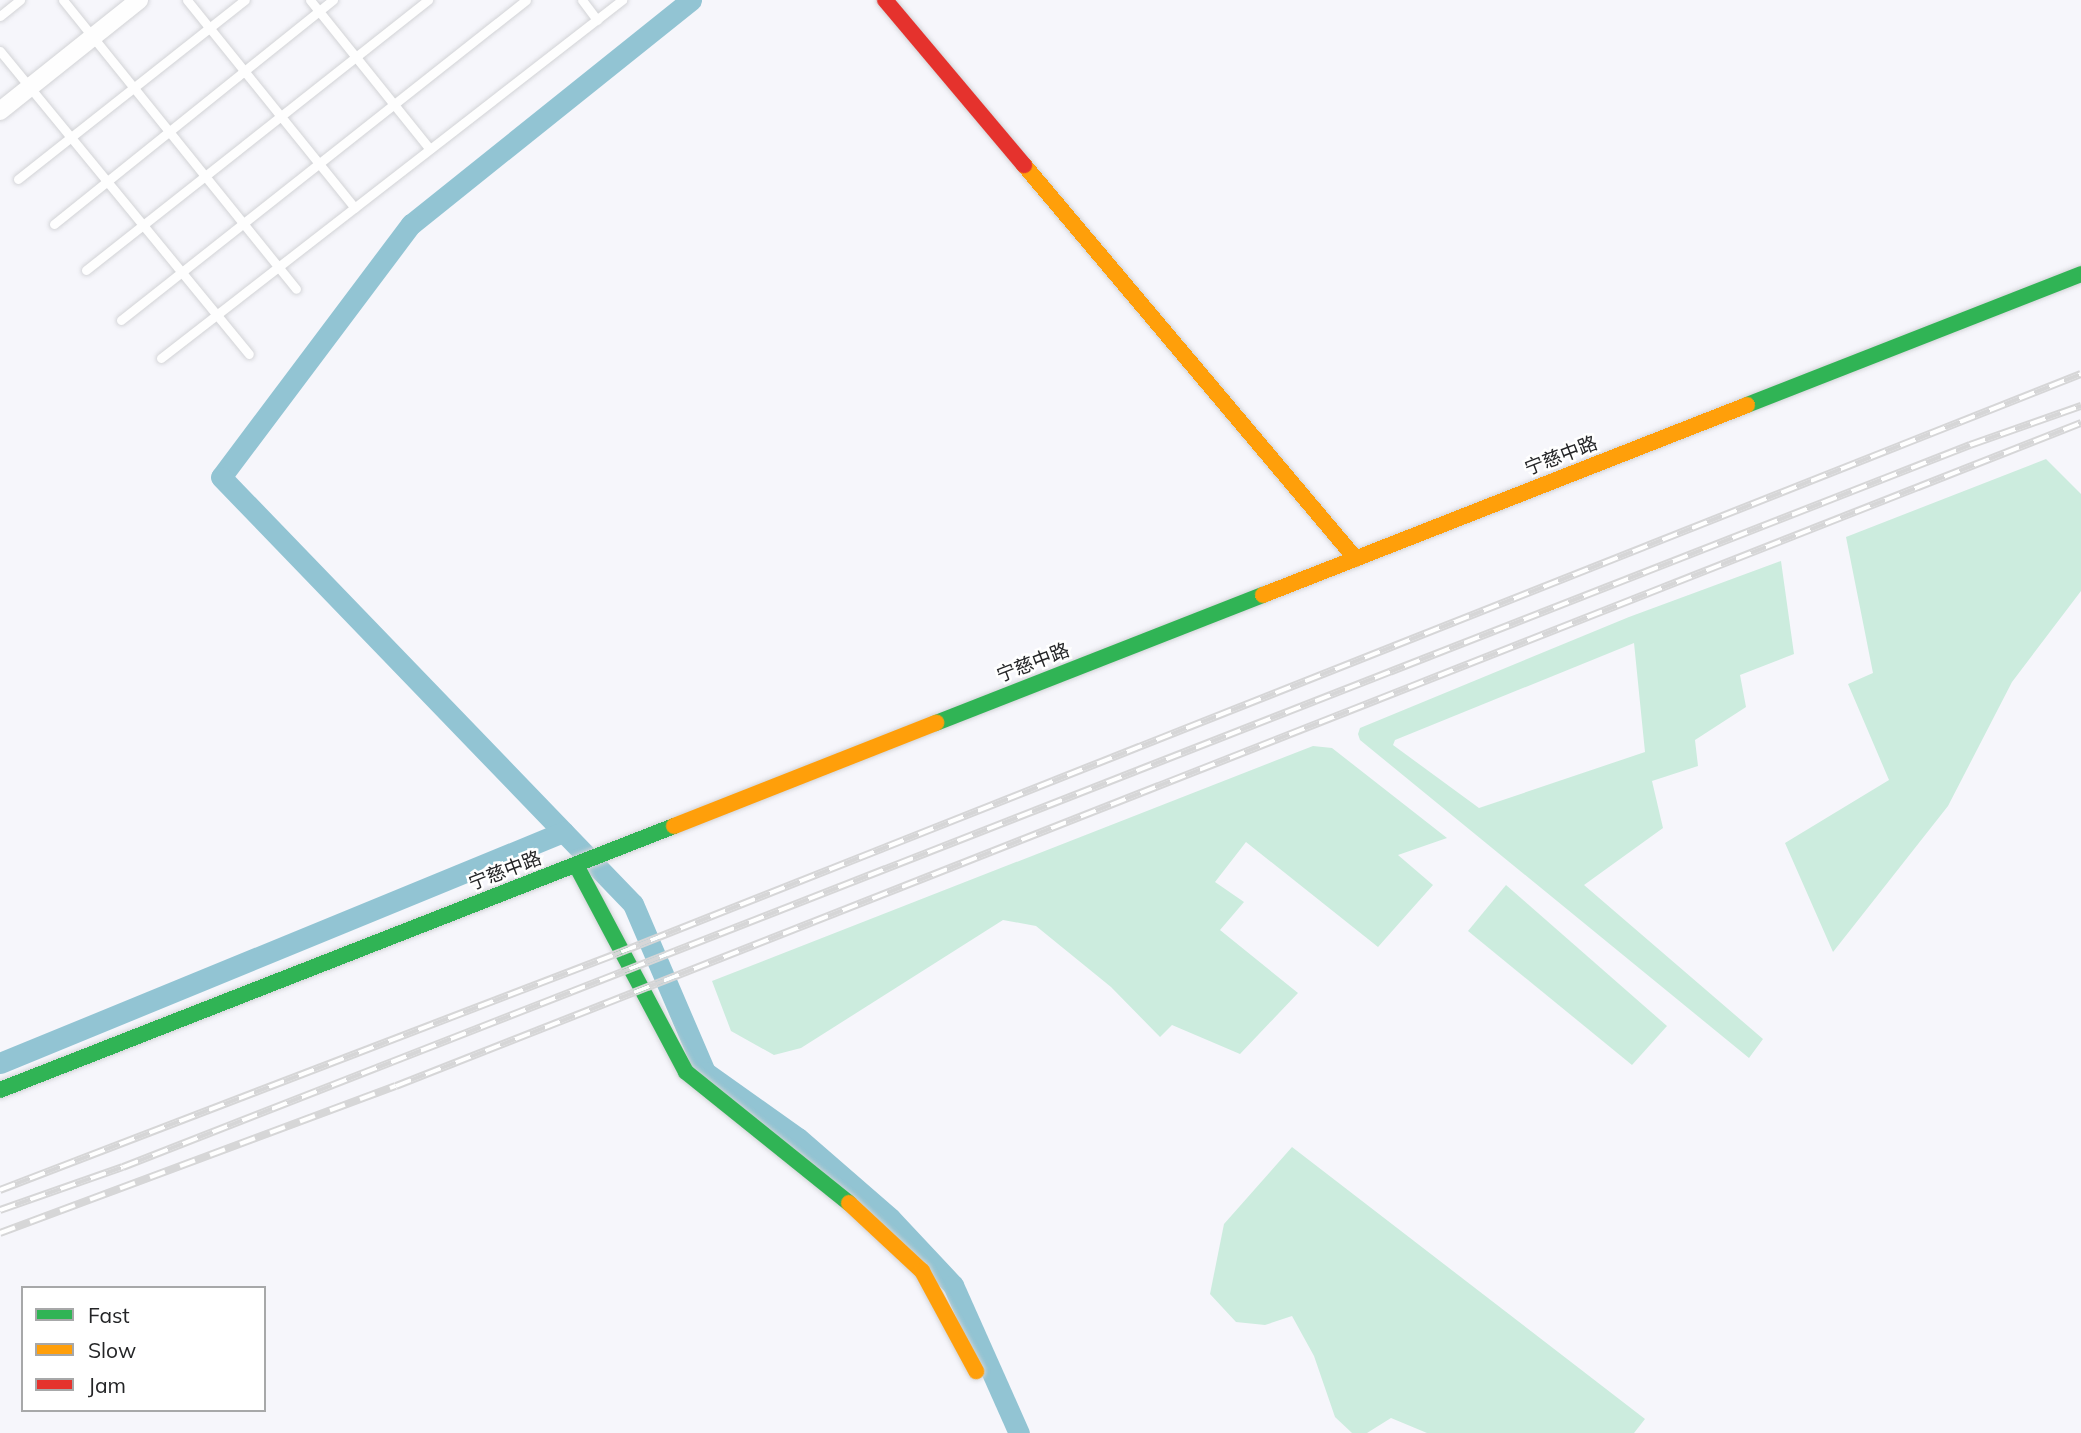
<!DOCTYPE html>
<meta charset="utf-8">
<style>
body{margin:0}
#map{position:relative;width:2081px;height:1433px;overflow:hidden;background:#f6f6fb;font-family:Mulish,"Noto Sans SC",sans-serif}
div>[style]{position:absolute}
.green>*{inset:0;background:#ccecde}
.canal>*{height:21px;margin:-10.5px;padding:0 10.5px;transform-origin:10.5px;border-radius:10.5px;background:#92c4d3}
.roads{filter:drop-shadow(0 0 2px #d2d3d6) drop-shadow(0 0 2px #d2d3d6)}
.lane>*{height:9px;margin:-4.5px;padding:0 4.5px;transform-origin:4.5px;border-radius:4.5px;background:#fefefe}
.street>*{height:18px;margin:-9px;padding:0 9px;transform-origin:9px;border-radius:9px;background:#fefefe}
.fast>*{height:16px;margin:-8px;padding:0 8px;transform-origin:8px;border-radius:8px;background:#30b455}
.slow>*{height:16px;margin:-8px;padding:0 8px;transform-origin:8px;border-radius:8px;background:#ff9f0a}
.jam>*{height:16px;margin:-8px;padding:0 8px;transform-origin:8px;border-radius:8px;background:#e5322d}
.rail>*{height:8px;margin-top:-4px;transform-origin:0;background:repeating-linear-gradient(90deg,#fff 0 16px,#d6d6d7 0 32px);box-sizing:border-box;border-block:2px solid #d6d6d7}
span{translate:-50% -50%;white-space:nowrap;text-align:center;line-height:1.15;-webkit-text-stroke:5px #fff;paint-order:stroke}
.street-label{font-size:19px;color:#242527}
.legend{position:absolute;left:21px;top:1286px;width:245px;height:126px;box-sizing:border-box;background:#fff;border:2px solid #a7a8a9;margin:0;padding:9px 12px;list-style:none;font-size:21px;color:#242527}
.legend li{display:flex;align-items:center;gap:14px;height:35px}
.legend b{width:35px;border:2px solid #a7a8a9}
</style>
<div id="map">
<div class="green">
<div style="clip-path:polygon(2046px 459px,2081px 494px,2081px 591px,2012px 682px,1948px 806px,1833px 952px,1785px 843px,1889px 780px,1848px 684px,1873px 673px,1846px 537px)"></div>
<div style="clip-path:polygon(evenodd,1781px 561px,1794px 654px,1740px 675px,1746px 707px,1695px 740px,1698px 766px,1652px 781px,1663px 828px,1584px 885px,1763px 1039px,1749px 1058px,1360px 740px,1358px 734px,1360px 728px,1629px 617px,1781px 561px,1634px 643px,1645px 752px,1479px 808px,1393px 745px,1395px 740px,1634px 643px)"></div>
<div style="clip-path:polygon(1313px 746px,1332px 748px,1447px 838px,1398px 855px,1433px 885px,1378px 947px,1246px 842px,1215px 882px,1244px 902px,1220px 930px,1298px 993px,1240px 1054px,1172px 1025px,1160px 1037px,1111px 987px,1036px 926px,1003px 920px,801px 1048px,774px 1055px,731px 1031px,712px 981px)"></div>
<div style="clip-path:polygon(1506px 885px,1667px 1026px,1632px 1065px,1468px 931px)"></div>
<div style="clip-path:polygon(1292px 1147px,1645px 1419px,1634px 1433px,1427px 1433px,1391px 1418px,1367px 1433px,1352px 1433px,1335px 1417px,1314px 1356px,1292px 1316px,1265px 1325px,1236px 1322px,1210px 1294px,1224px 1224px)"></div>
</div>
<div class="canal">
<div style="left:691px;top:0;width:359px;rotate:141.3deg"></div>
<div style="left:411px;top:224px;width:316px;rotate:126.9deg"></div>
<div style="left:221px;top:477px;width:593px;rotate:46.02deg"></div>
<div style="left:633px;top:904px;width:183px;rotate:66.8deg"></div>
<div style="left:705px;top:1072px;width:114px;rotate:35.4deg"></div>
<div style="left:798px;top:1138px;width:122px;rotate:41deg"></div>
<div style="left:890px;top:1218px;width:92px;rotate:46.8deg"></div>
<div style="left:953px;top:1285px;width:162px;rotate:66deg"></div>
<div style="left:0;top:1063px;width:609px;rotate:-22.31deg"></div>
</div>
<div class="roads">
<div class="lane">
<div style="left:63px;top:0;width:371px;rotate:51.1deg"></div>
<div style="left:187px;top:0;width:267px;rotate:51.1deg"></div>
<div style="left:310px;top:0;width:191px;rotate:51.2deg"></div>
<div style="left:582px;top:0;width:25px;rotate:53deg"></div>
<div style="left:0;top:16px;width:26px;rotate:-39deg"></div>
<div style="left:0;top:51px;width:392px;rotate:50.6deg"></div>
<div style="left:18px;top:179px;width:289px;rotate:-38.3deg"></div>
<div style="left:54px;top:224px;width:358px;rotate:-38.8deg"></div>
<div style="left:86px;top:270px;width:436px;rotate:-38.3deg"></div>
<div style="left:121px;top:320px;width:516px;rotate:-38.31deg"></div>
<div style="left:161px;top:358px;width:584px;rotate:-37.83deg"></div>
</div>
<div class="street">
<div style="left:0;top:111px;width:178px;rotate:-38.6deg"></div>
</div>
<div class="fast">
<div style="left:1747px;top:405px;width:359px;rotate:-21.4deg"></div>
<div style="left:936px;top:723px;width:351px;rotate:-21.4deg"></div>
<div style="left:576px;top:865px;width:234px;rotate:62deg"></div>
<div style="left:686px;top:1072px;width:209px;rotate:38.8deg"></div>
<div style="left:0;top:1090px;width:724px;rotate:-21.39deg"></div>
</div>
<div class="slow">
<div style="left:1024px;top:165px;width:515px;rotate:49.88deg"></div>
<div style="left:1263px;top:595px;width:520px;rotate:-21.43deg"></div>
<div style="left:674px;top:826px;width:282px;rotate:-21.5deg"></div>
<div style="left:849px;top:1203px;width:100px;rotate:43deg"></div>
<div style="left:922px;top:1271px;width:114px;rotate:61.6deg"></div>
</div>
<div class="jam">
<div style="left:885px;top:0;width:216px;rotate:49.9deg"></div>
</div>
</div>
<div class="rail">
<div style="left:0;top:1190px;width:665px;rotate:-20.97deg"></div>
<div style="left:621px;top:952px;width:1570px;rotate:-21.6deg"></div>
<div style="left:0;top:1210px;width:130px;rotate:-19.3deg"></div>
<div style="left:123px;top:1167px;width:1983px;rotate:-21.35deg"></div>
<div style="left:1970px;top:445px;width:118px;rotate:-19.4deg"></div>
<div style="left:0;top:1233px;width:422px;rotate:-20.4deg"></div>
<div style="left:396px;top:1086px;width:1811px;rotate:-21.48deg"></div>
</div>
<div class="street-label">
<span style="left:1561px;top:456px;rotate:-21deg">宁慈中路</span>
<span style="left:1033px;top:663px;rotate:-21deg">宁慈中路</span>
<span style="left:505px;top:871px;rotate:-21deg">宁慈中路</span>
</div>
<ul class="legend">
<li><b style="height:9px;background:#30b455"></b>Fast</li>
<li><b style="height:9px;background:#ff9f0a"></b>Slow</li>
<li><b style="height:9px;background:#e5322d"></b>Jam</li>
</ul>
</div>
